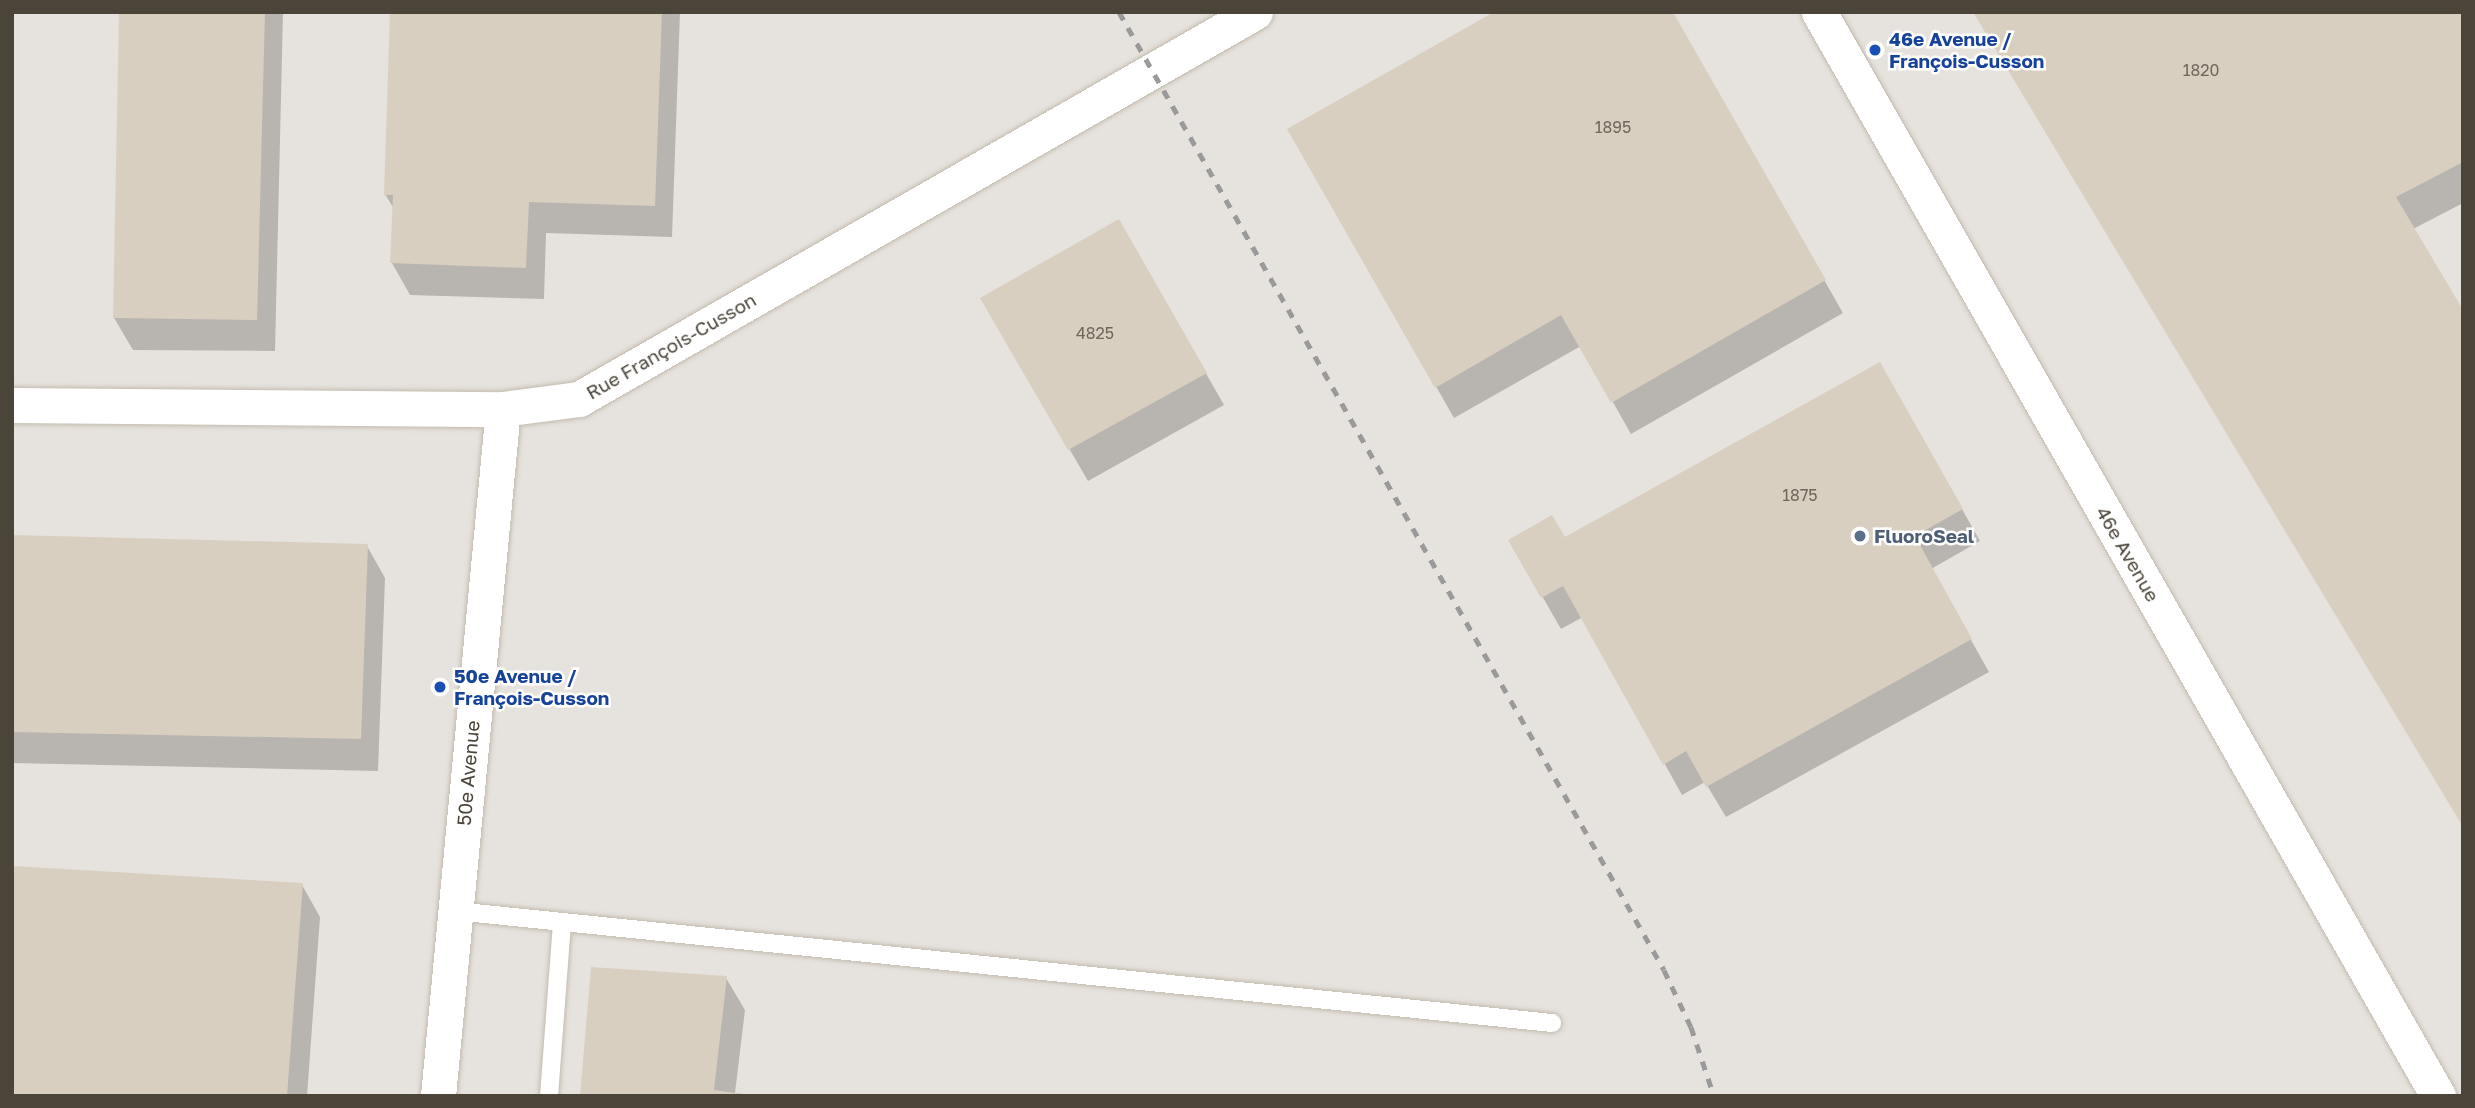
<!DOCTYPE html>
<meta charset="utf-8">
<style>
body{margin:0}
#map{position:relative;width:2475px;height:1108px;overflow:hidden;background:#f6f3ec;font-family:"Golos Text",sans-serif}
div>[style]{position:absolute}
.industrial>*{inset:0;background:#e6e2dd}
.shadow>*{inset:0;background:#0003}
.building>*{inset:0;background:#d8cfc1}
.roads{filter:drop-shadow(0 0 2px #c2bbae) drop-shadow(0 0 2px #c2bbae)}
.service>*{height:18px;margin:-9px;padding:0 9px;transform-origin:9px;border-radius:9px;background:#fff}
.minor>*{height:35px;margin:-17.5px;padding:0 17.5px;transform-origin:17.5px;border-radius:17.5px;background:#fff}
.rail>*{height:5px;margin-top:-2.5px;transform-origin:0;background:repeating-linear-gradient(90deg,#9a9a9a 0 9px,transparent 0 18px)}
.dots>*{width:19px;height:19px;translate:-50% -50%;box-sizing:border-box;border:4px solid #fff;border-radius:50%}
span{translate:-50% -50%;white-space:nowrap;text-align:center;line-height:1.15;-webkit-text-stroke:5px #fff;paint-order:stroke}
.number-label{font-size:16px;color:#6e675b}
.number-label span{-webkit-text-stroke-width:0}
.transit-label{font-size:19px;color:#164399;font-weight:700}
.left{translate:0 -50%;text-align:left}
.street-label{font-size:19px;color:#4b4439}
.service-label{font-size:19px;color:#4e5e75;font-weight:700}
.frame{position:absolute;inset:0;border:14px solid #4b4439;pointer-events:none}
</style>
<div id="map">
<div class="industrial">
<div style="clip-path:polygon(12px 12px,2463px 12px,2463px 1096px,12px 1096px)"></div>
</div>
<div class="shadow">
<div style="clip-path:polygon(121px 12px,283px 12px,275px 351px,133px 350px,114px 318px)"></div>
<div style="clip-path:polygon(392px 12px,680px 12px,672px 237px,546px 233px,544px 299px,410px 295px,392px 263px,394px 209px,385px 194px)"></div>
<div style="clip-path:polygon(1671px 12px,1843px 313px,1631px 434px,1581px 346px,1454px 418px,1290px 130px)"></div>
<div style="clip-path:polygon(1974px 12px,2463px 12px,2463px 203px,2413px 229px)"></div>
<div style="clip-path:polygon(1119px 221px,1224px 405px,1088px 481px,982px 298px)"></div>
<div style="clip-path:polygon(1880px 364px,1980px 541px,1931px 569px,1989px 672px,1726px 817px,1705px 782px,1682px 795px,1583px 617px,1561px 629px,1510px 540px,1564px 539px)"></div>
<div style="clip-path:polygon(12px 536px,367px 546px,385px 578px,378px 771px,12px 763px)"></div>
<div style="clip-path:polygon(302px 885px,320px 917px,307px 1096px,12px 1096px)"></div>
<div style="clip-path:polygon(726px 978px,745px 1010px,735px 1093px,759px 1096px,582px 1096px)"></div>
</div>
<div class="building">
<div style="clip-path:polygon(119px 12px,265px 12px,257px 320px,113px 318px)"></div>
<div style="clip-path:polygon(390px 12px,662px 12px,655px 206px,529px 202px,526px 268px,390px 263px,393px 195px,384px 195px)"></div>
<div style="clip-path:polygon(1494px 12px,1673px 12px,1826px 280px,1611px 403px,1561px 315px,1435px 388px,1287px 129px)"></div>
<div style="clip-path:polygon(1973px 12px,2463px 12px,2463px 162px,2396px 197px,2463px 310px,2463px 827px)"></div>
<div style="clip-path:polygon(1119px 219px,1207px 373px,1068px 450px,980px 298px)"></div>
<div style="clip-path:polygon(1880px 362px,1963px 509px,1915px 536px,1972px 639px,1706px 787px,1686px 751px,1663px 765px,1563px 586px,1541px 598px,1508px 540px,1552px 515px,1565px 537px)"></div>
<div style="clip-path:polygon(12px 535px,368px 544px,361px 739px,12px 732px)"></div>
<div style="clip-path:polygon(12px 866px,303px 883px,287px 1096px,12px 1096px)"></div>
<div style="clip-path:polygon(591px 967px,727px 976px,714px 1090px,757px 1096px,580px 1096px)"></div>
</div>
<div class="roads">
<div class="service">
<div style="left:455px;top:911px;width:1103px;rotate:5.83deg"></div>
<div style="left:549px;top:1096px;width:174px;rotate:-85.7deg"></div>
</div>
<div class="minor">
<div style="left:1819px;top:12px;width:1248px;rotate:60.27deg"></div>
<div style="left:12px;top:405px;width:491px;rotate:0.5deg"></div>
<div style="left:503px;top:409px;width:77px;rotate:-7.5deg"></div>
<div style="left:579px;top:399px;width:779px;rotate:-29.79deg"></div>
<div style="left:438px;top:1096px;width:690px;rotate:-84.6deg"></div>
</div>
</div>
<div class="rail">
<div style="left:1119px;top:12px;width:1102px;rotate:60.36deg"></div>
<div style="left:1664px;top:970px;width:63px;rotate:64.7deg"></div>
<div style="left:1691px;top:1027px;width:73px;rotate:71.6deg"></div>
</div>
<div class="dots">
<div style="left:1875px;top:50px;background:#1a4fb4"></div>
<div style="left:1860px;top:536px;background:#5c6f8a"></div>
<div style="left:440px;top:687px;background:#1a4fb4"></div>
</div>
<div class="number-label">
<span style="left:2201px;top:70px">1820</span>
<span style="left:1613px;top:127px">1895</span>
<span style="left:1095px;top:333px">4825</span>
<span style="left:1800px;top:495px">1875</span>
</div>
<div class="transit-label">
<span class="left" style="left:1889px;top:50px">46e Avenue /<br>François-Cusson</span>
<span class="left" style="left:454px;top:687px">50e Avenue /<br>François-Cusson</span>
</div>
<div class="street-label">
<span style="left:671px;top:346px;rotate:-30deg">Rue François-Cusson</span>
<span style="left:2128px;top:554px;rotate:60deg">46e Avenue</span>
<span style="left:468px;top:773px;rotate:-85deg">50e Avenue</span>
</div>
<div class="service-label">
<span class="left" style="left:1874px;top:536px">FluoroSeal</span>
</div>
<div class="frame"></div>
</div>
